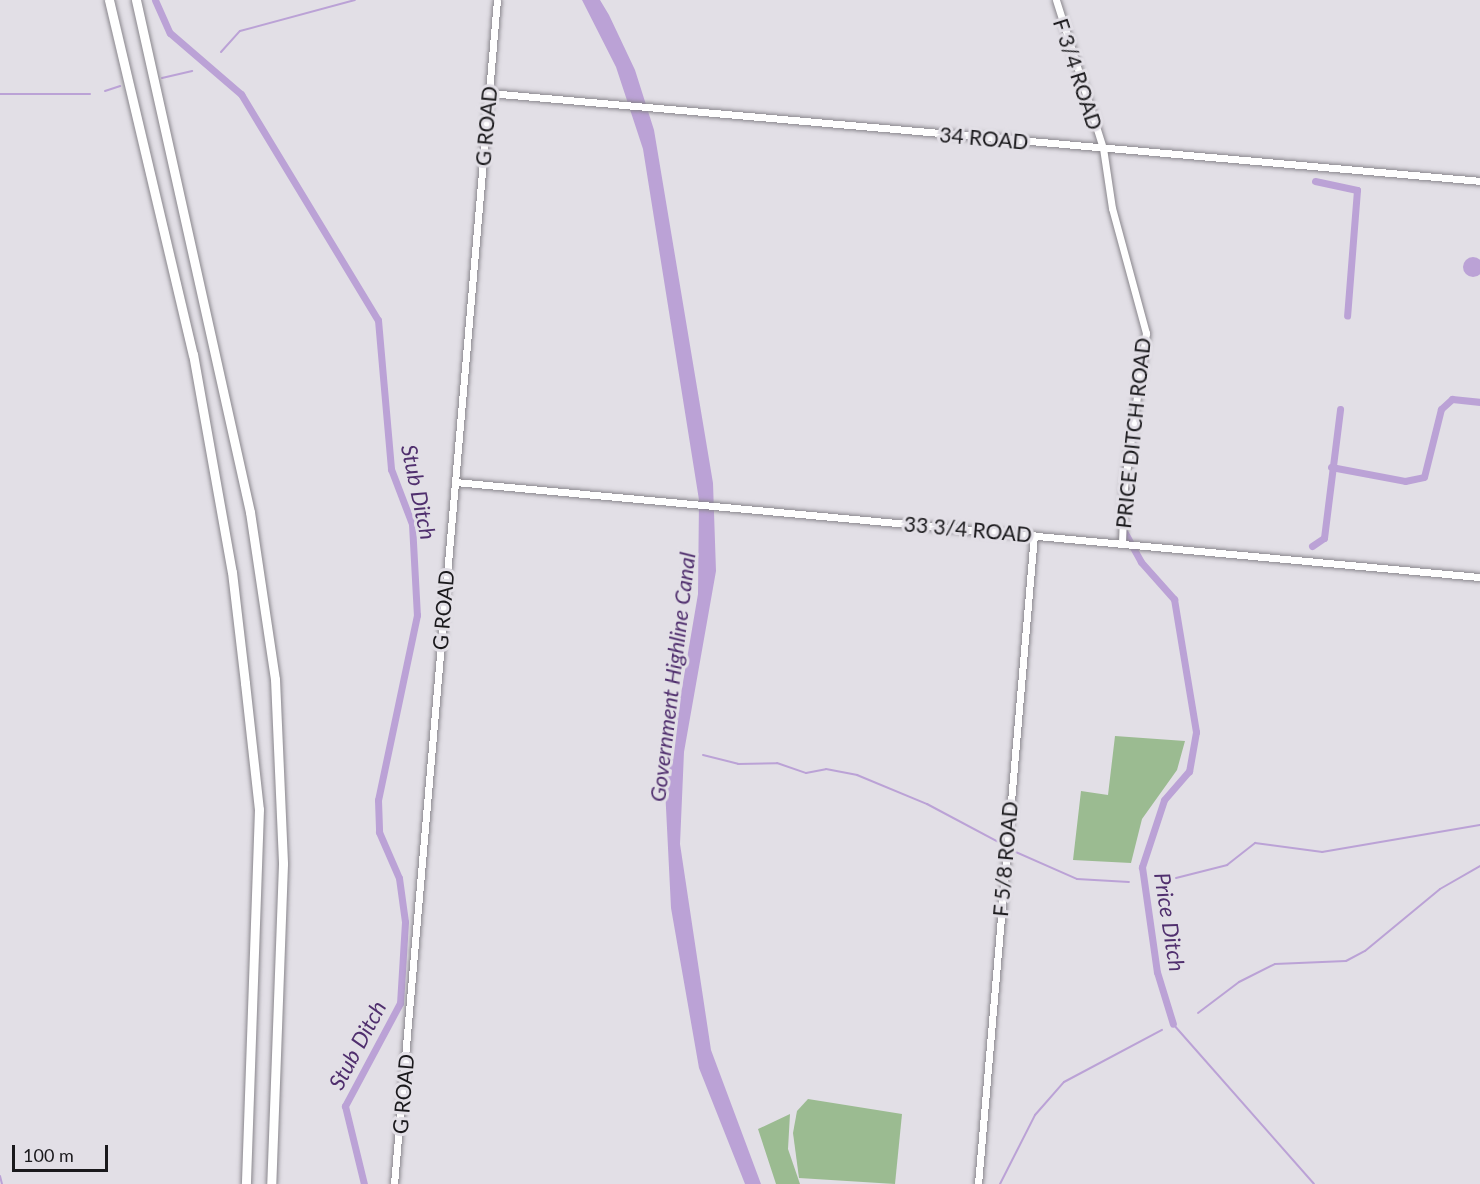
<!DOCTYPE html>
<style>
body{margin:0}
#map{position:relative;width:1480px;height:1184px;overflow:hidden;background:#e2dfe6;font-family:Lato,sans-serif}
div>[style]{position:absolute}
.green>*{inset:0;background:#9bbb91}
.water>*{inset:0;background:#bba2d6}
.round{border-radius:50%}
.stream>*{height:2px;margin:-1px;padding:0 1px;transform-origin:1px;border-radius:1px;background:#bba2d6}
.canal>*{height:7px;margin:-3.5px;padding:0 3.5px;transform-origin:3.5px;border-radius:3.5px;background:#bba2d6}
.roads{filter:drop-shadow(0 0 2px #89868c) drop-shadow(0 0 2px #89868c)}
.minor>*{height:7px;margin:-3.5px;padding:0 3.5px;transform-origin:3.5px;border-radius:3.5px;background:#fff}
.highway>*{height:9px;margin:-4.5px;padding:0 4.5px;transform-origin:4.5px;border-radius:4.5px;background:#fff}
span{translate:-50% -50%;white-space:nowrap;text-align:center;line-height:1.15;-webkit-text-stroke:6px #e2dfe6;paint-order:stroke}
.street-label{font-size:21px;color:#1a191c}
.water-label{font-size:22px;color:#502f6e;font-style:italic}
.scale{position:absolute;left:12px;top:1145px;width:96px;height:27px;box-sizing:border-box;border:3px solid #1a191c;border-top:0;padding-left:8px;font-size:18px;line-height:21px;white-space:nowrap;color:#1a191c;-webkit-text-stroke:4px #e2dfe6;paint-order:stroke}
</style>
<div id="map">
<div class="green">
<div style="clip-path:polygon(1115px 736px,1185px 741px,1177px 770px,1142px 819px,1131px 863px,1073px 860px,1081px 791px,1108px 795px)"></div>
<div style="clip-path:polygon(808px 1099px,902px 1114px,895px 1184px,799px 1178px,793px 1133px,797px 1111px)"></div>
<div style="clip-path:polygon(790px 1114px,788px 1149px,800px 1184px,776px 1184px,758px 1129px)"></div>
</div>
<div class="water">
<div style="clip-path:polygon(582px 0,600px 0,609px 15px,635px 70px,654px 130px,713px 483px,716px 571px,684px 752px,680px 844px,711px 1050px,761px 1184px,745px 1184px,699px 1068px,671px 908px,665px 788px,698px 594px,699px 500px,643px 149px,616px 67px)"></div>
<div class="round" style="left:1463px;top:257px;width:20px;height:20px"></div>
</div>
<div class="stream">
<div style="left:221px;top:52px;width:28px;rotate:-48deg"></div>
<div style="left:240px;top:31px;width:119px;rotate:-15.1deg"></div>
<div style="left:162px;top:78px;width:31px;rotate:-13deg"></div>
<div style="left:105px;top:91px;width:16px;rotate:-18deg"></div>
<div style="left:0;top:94px;width:90px"></div>
<div style="left:703px;top:755px;width:36px;rotate:14deg"></div>
<div style="left:738px;top:764px;width:39px;rotate:-1deg"></div>
<div style="left:777px;top:763px;width:31px;rotate:19deg"></div>
<div style="left:806px;top:773px;width:20px;rotate:-11deg"></div>
<div style="left:826px;top:769px;width:32px;rotate:11deg"></div>
<div style="left:857px;top:775px;width:76px;rotate:22.5deg"></div>
<div style="left:927px;top:804px;width:87px;rotate:28deg"></div>
<div style="left:1009px;top:849px;width:74px;rotate:23.8deg"></div>
<div style="left:1077px;top:879px;width:52px;rotate:3.3deg"></div>
<div style="left:1176px;top:878px;width:53px;rotate:-14.3deg"></div>
<div style="left:1227px;top:865px;width:36px;rotate:-38deg"></div>
<div style="left:1255px;top:843px;width:68px;rotate:7.7deg"></div>
<div style="left:1322px;top:852px;width:160px;rotate:-9.7deg"></div>
<div style="left:1198px;top:1013px;width:51px;rotate:-37.1deg"></div>
<div style="left:1239px;top:982px;width:40px;rotate:-26.6deg"></div>
<div style="left:1275px;top:964px;width:71px;rotate:-2.4deg"></div>
<div style="left:1346px;top:961px;width:21px;rotate:-28deg"></div>
<div style="left:1365px;top:951px;width:97px;rotate:-39.6deg"></div>
<div style="left:1440px;top:889px;width:46px;rotate:-29.9deg"></div>
<div style="left:1173px;top:1024px;width:213px;rotate:48.6deg"></div>
<div style="left:0;top:1176px;width:8px;rotate:76deg"></div>
<div style="left:1000px;top:1184px;width:77px;rotate:-63.1deg"></div>
<div style="left:1035px;top:1115px;width:44px;rotate:-48.7deg"></div>
<div style="left:1064px;top:1082px;width:111px;rotate:-28deg"></div>
</div>
<div class="canal">
<div style="left:155px;top:0;width:36px;rotate:66deg"></div>
<div style="left:170px;top:33px;width:94px;rotate:40.7deg"></div>
<div style="left:241px;top:94px;width:264px;rotate:58.8deg"></div>
<div style="left:378px;top:320px;width:150px;rotate:85deg"></div>
<div style="left:391px;top:469px;width:59px;rotate:69.1deg"></div>
<div style="left:412px;top:524px;width:91px;rotate:86.9deg"></div>
<div style="left:417px;top:615px;width:189px;rotate:101.9deg"></div>
<div style="left:378px;top:800px;width:32px;rotate:88deg"></div>
<div style="left:379px;top:832px;width:50px;rotate:66.5deg"></div>
<div style="left:399px;top:878px;width:44px;rotate:82.2deg"></div>
<div style="left:405px;top:922px;width:81px;rotate:93.5deg"></div>
<div style="left:400px;top:1003px;width:117px;rotate:118.1deg"></div>
<div style="left:345px;top:1106px;width:80px;rotate:76.3deg"></div>
<div style="left:1315px;top:181px;width:43px;rotate:12.1deg"></div>
<div style="left:1357px;top:190px;width:126px;rotate:94.5deg"></div>
<div style="left:1331px;top:467px;width:75px;rotate:10.7deg"></div>
<div style="left:1405px;top:481px;width:19px;rotate:-12deg"></div>
<div style="left:1424px;top:477px;width:70px;rotate:-76deg"></div>
<div style="left:1441px;top:409px;width:15px;rotate:-42deg"></div>
<div style="left:1452px;top:399px;width:28px;rotate:6deg"></div>
<div style="left:1125px;top:533px;width:33px;rotate:61deg"></div>
<div style="left:1141px;top:562px;width:50px;rotate:48.3deg"></div>
<div style="left:1174px;top:599px;width:135px;rotate:80.6deg"></div>
<div style="left:1196px;top:732px;width:40px;rotate:100deg"></div>
<div style="left:1189px;top:771px;width:38px;rotate:131deg"></div>
<div style="left:1164px;top:800px;width:71px;rotate:108.2deg"></div>
<div style="left:1142px;top:867px;width:106px;rotate:81.9deg"></div>
<div style="left:1157px;top:972px;width:54px;rotate:72.9deg"></div>
<div style="left:1312px;top:546px;width:14px;rotate:-34deg"></div>
<div style="left:1324px;top:538px;width:130px;rotate:-82.9deg"></div>
</div>
<div class="roads">
<div class="minor">
<div style="left:1056px;top:0;width:155px;rotate:72.4deg"></div>
<div style="left:1103px;top:148px;width:61px;rotate:81.5deg"></div>
<div style="left:1112px;top:208px;width:130px;rotate:74.8deg"></div>
<div style="left:1146px;top:333px;width:157px;rotate:98.1deg"></div>
<div style="left:1124px;top:488px;width:55px;rotate:92.1deg"></div>
<div style="left:489px;top:93px;width:995px;rotate:5.07deg"></div>
<div style="left:455px;top:482px;width:1029px;rotate:5.3deg"></div>
<div style="left:394px;top:1184px;width:1188px;rotate:-85.03deg"></div>
<div style="left:978px;top:1184px;width:651px;rotate:-85.07deg"></div>
</div>
<div class="highway">
<div style="left:109px;top:0;width:364px;rotate:76.7deg"></div>
<div style="left:193px;top:354px;width:221px;rotate:79.9deg"></div>
<div style="left:232px;top:572px;width:112px;rotate:83.3deg"></div>
<div style="left:245px;top:683px;width:127px;rotate:83.7deg"></div>
<div style="left:259px;top:809px;width:375px;rotate:92deg"></div>
<div style="left:136px;top:0;width:525px;rotate:77.45deg"></div>
<div style="left:250px;top:512px;width:169px;rotate:81.5deg"></div>
<div style="left:275px;top:679px;width:185px;rotate:87.5deg"></div>
<div style="left:283px;top:864px;width:320px;rotate:92.1deg"></div>
</div>
</div>
<div class="street-label">
<span style="left:1078px;top:74px;rotate:72deg">F 3/4 ROAD</span>
<span style="left:486px;top:126px;rotate:-85deg">G ROAD</span>
<span style="left:984px;top:138px;rotate:5deg">34 ROAD</span>
<span style="left:1133px;top:433px;rotate:-84deg">PRICE DITCH ROAD</span>
<span style="left:968px;top:529px;rotate:5deg">33 3/4 ROAD</span>
<span style="left:443px;top:610px;rotate:-85deg">G ROAD</span>
<span style="left:1005px;top:859px;rotate:-85deg">F 5/8 ROAD</span>
<span style="left:403px;top:1094px;rotate:-85deg">G ROAD</span>
</div>
<div class="water-label">
<span style="left:419px;top:492px;rotate:78deg">Stub Ditch</span>
<span style="left:672px;top:677px;rotate:-83deg">Government Highline Canal</span>
<span style="left:1170px;top:922px;rotate:81deg">Price Ditch</span>
<span style="left:357px;top:1045px;rotate:-62deg">Stub Ditch</span>
</div>
<div class="scale">100 m</div>
</div>
